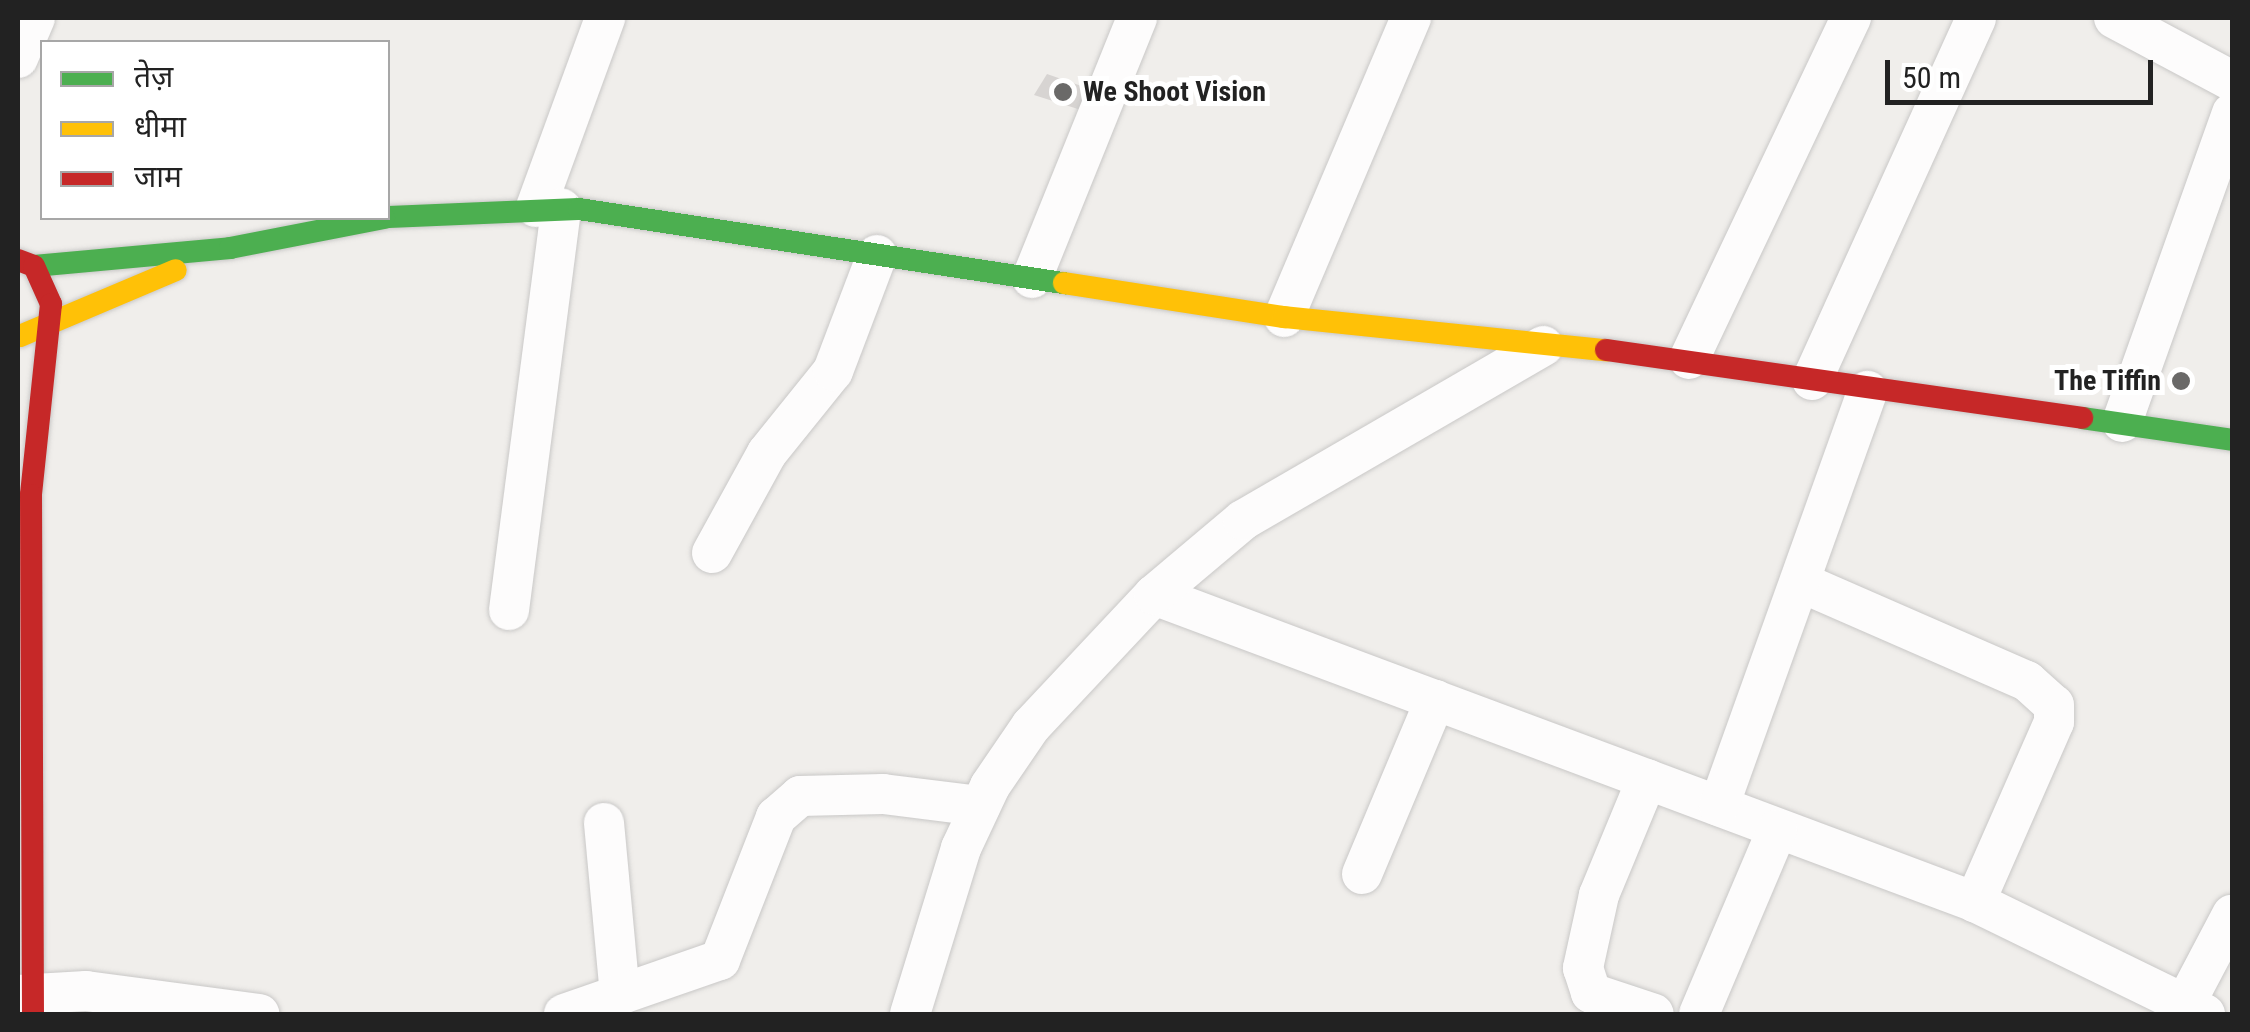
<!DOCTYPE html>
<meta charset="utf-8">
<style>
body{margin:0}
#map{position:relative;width:2250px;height:1032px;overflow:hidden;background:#f0eeeb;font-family:"Roboto Condensed","Noto Sans Devanagari",sans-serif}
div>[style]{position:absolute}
.building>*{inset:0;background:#d7d4d2}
.roads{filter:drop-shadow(0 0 2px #c9c8c7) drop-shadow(0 0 2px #c9c8c7)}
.street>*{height:40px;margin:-20px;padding:0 20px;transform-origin:20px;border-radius:20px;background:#fdfcfc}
.fast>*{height:22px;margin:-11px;padding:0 11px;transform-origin:11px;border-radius:11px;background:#4caf50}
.slow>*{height:22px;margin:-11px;padding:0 11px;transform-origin:11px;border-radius:11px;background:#ffc107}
.jam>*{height:22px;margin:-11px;padding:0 11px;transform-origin:11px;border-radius:11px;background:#c62828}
.dots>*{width:28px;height:28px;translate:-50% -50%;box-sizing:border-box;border:5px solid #fff;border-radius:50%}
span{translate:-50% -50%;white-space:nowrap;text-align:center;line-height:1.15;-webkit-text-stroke:10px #fff;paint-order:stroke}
.poi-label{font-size:28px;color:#222;font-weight:700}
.left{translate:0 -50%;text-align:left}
.right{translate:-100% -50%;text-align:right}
.frame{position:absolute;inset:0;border:20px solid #222;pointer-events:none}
.legend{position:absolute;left:40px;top:40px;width:350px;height:180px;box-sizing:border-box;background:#fff;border:2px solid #a7a7a7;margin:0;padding:12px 18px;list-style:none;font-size:30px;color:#222}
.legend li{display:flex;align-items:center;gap:20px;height:50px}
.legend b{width:50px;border:2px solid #a7a7a7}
.scale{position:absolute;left:1885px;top:60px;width:268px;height:45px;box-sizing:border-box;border:5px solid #222;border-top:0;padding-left:12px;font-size:30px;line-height:35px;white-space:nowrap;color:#222;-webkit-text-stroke:8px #fff;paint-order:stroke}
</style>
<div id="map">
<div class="building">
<div style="clip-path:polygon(1047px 74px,1090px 89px,1081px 110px,1034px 95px)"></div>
</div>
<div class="roads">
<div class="street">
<div style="left:2114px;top:18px;width:134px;rotate:28.1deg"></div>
<div style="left:18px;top:58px;width:43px;rotate:-67deg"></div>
<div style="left:536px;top:207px;width:201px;rotate:-69.9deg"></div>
<div style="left:1032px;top:278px;width:280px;rotate:-68deg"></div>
<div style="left:1284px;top:317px;width:325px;rotate:-67deg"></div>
<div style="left:1689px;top:359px;width:378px;rotate:-64.6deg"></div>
<div style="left:1812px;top:380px;width:397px;rotate:-65.6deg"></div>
<div style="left:2122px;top:422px;width:328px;rotate:-70.4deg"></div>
<div style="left:712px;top:553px;width:114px;rotate:-61.2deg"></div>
<div style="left:767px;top:453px;width:105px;rotate:-51.2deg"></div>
<div style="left:833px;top:371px;width:124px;rotate:-69.2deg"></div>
<div style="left:1800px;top:582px;width:248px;rotate:23.6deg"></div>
<div style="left:2027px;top:681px;width:36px;rotate:42deg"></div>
<div style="left:2054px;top:705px;width:17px;rotate:90deg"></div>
<div style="left:2054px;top:722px;width:197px;rotate:113.7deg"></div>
<div style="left:1154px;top:595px;width:877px;rotate:20.5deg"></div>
<div style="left:1975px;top:902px;width:256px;rotate:26deg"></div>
<div style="left:509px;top:610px;width:405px;rotate:-82.6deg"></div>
<div style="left:1647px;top:779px;width:126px;rotate:112.5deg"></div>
<div style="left:1599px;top:895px;width:75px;rotate:102.4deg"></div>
<div style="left:1583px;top:968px;width:26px;rotate:72deg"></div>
<div style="left:1591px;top:993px;width:66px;rotate:18.4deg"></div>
<div style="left:1719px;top:806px;width:441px;rotate:-70.3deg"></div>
<div style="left:604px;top:823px;width:173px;rotate:84.7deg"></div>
<div style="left:1362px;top:874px;width:189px;rotate:-67.2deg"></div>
<div style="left:18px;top:995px;width:68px;rotate:-3.4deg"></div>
<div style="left:86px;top:991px;width:175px;rotate:7.6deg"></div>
<div style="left:2185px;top:1004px;width:101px;rotate:-62.2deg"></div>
<div style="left:564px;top:1014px;width:165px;rotate:-19.1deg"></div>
<div style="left:720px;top:960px;width:154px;rotate:-68.6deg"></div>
<div style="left:776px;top:817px;width:32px;rotate:-41deg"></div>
<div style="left:800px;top:796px;width:83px;rotate:-1.4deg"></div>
<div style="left:883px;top:794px;width:98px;rotate:7.1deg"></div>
<div style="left:910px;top:1014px;width:174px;rotate:-72.9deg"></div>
<div style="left:961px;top:848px;width:68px;rotate:-64.9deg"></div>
<div style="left:990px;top:786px;width:73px;rotate:-55.7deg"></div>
<div style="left:1031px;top:726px;width:180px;rotate:-46.8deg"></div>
<div style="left:1154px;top:595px;width:116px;rotate:-40.1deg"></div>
<div style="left:1243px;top:520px;width:347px;rotate:-30.1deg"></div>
<div style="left:1699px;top:1014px;width:200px;rotate:-67deg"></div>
</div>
<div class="fast">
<div style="left:388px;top:217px;width:191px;rotate:-2.4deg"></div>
<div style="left:579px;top:209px;width:491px;rotate:8.7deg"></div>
<div style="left:34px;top:266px;width:197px;rotate:-5.2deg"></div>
<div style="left:230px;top:248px;width:157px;rotate:-11deg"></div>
<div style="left:2082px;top:418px;width:152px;rotate:8.3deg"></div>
</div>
<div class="slow">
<div style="left:1064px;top:283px;width:223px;rotate:8.8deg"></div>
<div style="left:1284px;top:317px;width:324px;rotate:5.9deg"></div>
<div style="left:20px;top:336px;width:169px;rotate:-22.9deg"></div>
</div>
<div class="jam">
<div style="left:18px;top:260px;width:17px;rotate:21deg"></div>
<div style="left:34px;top:266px;width:42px;rotate:65.9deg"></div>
<div style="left:51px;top:304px;width:192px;rotate:96deg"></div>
<div style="left:31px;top:495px;width:519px;rotate:89.78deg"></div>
<div style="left:1606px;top:350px;width:481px;rotate:8.1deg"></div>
</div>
</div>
<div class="dots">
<div style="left:1063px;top:92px;background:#6a6968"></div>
<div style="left:2181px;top:381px;background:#6a6968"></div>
</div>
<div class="poi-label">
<span class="left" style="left:1083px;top:92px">We Shoot Vision</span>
<span class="right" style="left:2161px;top:381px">The Tiffin</span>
</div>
<div class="frame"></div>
<ul class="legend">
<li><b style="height:12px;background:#4caf50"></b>तेज़</li>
<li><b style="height:12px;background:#ffc107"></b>धीमा</li>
<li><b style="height:12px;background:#c62828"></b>जाम</li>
</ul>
<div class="scale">50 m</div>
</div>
